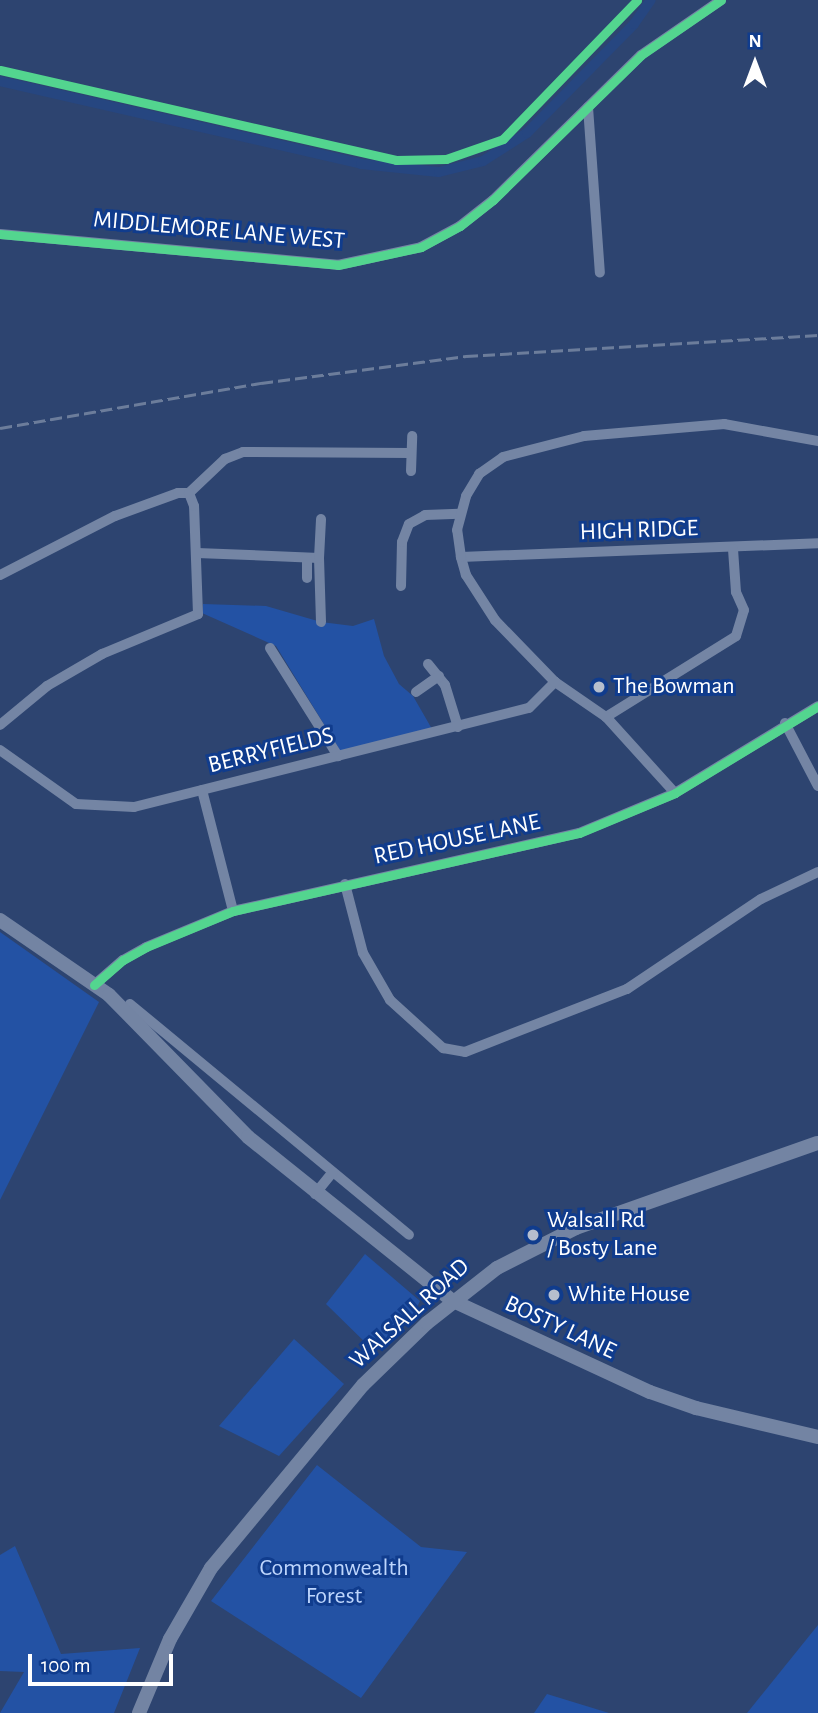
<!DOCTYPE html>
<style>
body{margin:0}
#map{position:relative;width:818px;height:1713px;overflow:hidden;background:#2d4470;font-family:"Alegreya Sans",sans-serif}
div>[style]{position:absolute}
.green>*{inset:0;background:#2352a4}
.canal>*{height:10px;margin:-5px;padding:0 5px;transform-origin:5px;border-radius:5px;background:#264680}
.minor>*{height:10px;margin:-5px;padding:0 5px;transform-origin:5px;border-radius:5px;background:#7485a4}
.major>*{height:14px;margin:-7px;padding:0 7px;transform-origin:7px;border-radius:7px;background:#7384a3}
.rail>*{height:2.5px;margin-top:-1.25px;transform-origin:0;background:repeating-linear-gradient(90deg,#6c7d9b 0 12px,transparent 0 17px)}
.cycleway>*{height:9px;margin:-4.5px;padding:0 4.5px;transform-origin:4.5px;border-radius:4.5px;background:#53d58f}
.dots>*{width:19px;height:19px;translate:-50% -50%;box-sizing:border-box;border:4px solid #103c8d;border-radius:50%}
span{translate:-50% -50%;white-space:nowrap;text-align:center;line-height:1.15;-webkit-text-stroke:6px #103c8d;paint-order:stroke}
.street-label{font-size:24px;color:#fff}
.poi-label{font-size:24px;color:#fff}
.left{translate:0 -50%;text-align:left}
.park-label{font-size:24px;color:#bed6fd}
.north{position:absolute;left:720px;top:28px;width:70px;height:70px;-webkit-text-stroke:5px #103c8d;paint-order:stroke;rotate:0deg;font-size:19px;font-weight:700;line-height:28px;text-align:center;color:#fff}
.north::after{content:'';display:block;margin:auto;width:24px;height:32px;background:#fff;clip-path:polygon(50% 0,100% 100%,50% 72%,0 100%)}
.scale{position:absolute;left:28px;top:1654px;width:145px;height:32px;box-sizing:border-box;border:4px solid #fff;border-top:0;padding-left:9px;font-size:21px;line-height:24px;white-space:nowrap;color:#fff;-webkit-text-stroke:5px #103c8d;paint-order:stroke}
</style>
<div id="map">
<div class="green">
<div style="clip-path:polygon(203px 604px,266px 606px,321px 622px,353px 626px,374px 619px,384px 656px,399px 684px,413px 696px,432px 729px,341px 752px,276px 646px,202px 613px)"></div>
<div style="clip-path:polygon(0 932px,99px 1002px,0 1200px)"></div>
<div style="clip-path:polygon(365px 1254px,420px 1301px,412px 1318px,375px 1352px,326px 1304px)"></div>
<div style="clip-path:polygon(294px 1339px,344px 1384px,279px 1456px,219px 1426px)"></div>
<div style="clip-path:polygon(317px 1465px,421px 1547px,467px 1552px,361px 1698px,211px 1601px)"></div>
<div style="clip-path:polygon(15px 1546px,61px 1654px,140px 1648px,114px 1713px,0 1713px,24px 1672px,0 1671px,0 1555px)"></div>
<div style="clip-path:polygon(818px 1625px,818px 1713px,747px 1713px)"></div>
<div style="clip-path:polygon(547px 1694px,609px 1713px,534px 1713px)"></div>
</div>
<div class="canal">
<div style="left:0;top:81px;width:370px;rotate:12.9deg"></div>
<div style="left:361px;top:164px;width:78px;rotate:5.9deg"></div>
<div style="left:439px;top:172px;width:45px;rotate:-14deg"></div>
<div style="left:483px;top:161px;width:52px;rotate:-32.5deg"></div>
<div style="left:527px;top:133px;width:153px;rotate:-45.5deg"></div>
<div style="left:634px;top:24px;width:29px;rotate:-55deg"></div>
</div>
<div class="minor">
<div style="left:588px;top:107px;width:166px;rotate:85.9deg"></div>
<div style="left:0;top:234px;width:339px;rotate:5.2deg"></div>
<div style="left:338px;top:265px;width:85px;rotate:-12.2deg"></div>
<div style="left:421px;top:247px;width:44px;rotate:-28.3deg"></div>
<div style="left:460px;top:226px;width:42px;rotate:-38.2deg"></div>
<div style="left:493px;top:200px;width:207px;rotate:-44.4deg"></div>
<div style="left:641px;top:55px;width:97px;rotate:-34.5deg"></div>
<div style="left:411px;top:471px;width:35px;rotate:-88deg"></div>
<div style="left:189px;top:493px;width:50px;rotate:-43.4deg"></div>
<div style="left:225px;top:459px;width:19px;rotate:-21deg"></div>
<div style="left:243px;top:452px;width:168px;rotate:0.3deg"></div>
<div style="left:197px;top:553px;width:122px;rotate:2.3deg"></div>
<div style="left:319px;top:558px;width:64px;rotate:88.2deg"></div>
<div style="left:461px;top:557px;width:357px;rotate:-2.2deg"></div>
<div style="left:307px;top:558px;width:20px;rotate:90deg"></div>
<div style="left:319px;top:558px;width:39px;rotate:-87deg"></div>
<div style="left:0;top:575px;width:129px;rotate:-27.2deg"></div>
<div style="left:115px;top:516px;width:67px;rotate:-20.1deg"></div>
<div style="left:178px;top:493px;width:11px"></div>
<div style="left:401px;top:586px;width:44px;rotate:-88.7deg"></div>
<div style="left:402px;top:542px;width:19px;rotate:-69deg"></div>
<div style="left:409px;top:524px;width:18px;rotate:-29deg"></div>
<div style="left:425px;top:515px;width:34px;rotate:-2deg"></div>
<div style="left:270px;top:648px;width:128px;rotate:57.8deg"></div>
<div style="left:428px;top:664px;width:27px;rotate:51deg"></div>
<div style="left:445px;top:685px;width:44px;rotate:72.8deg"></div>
<div style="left:416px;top:692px;width:28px;rotate:-35deg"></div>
<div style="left:606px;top:717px;width:153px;rotate:-31.9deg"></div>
<div style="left:736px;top:636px;width:27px;rotate:-73deg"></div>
<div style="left:744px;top:610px;width:20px;rotate:-114deg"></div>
<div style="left:736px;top:592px;width:43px;rotate:-94deg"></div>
<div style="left:785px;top:723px;width:71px;rotate:62.4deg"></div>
<div style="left:0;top:725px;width:61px;rotate:-39.7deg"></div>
<div style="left:47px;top:686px;width:64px;rotate:-30.2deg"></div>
<div style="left:102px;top:654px;width:104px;rotate:-22.6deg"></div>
<div style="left:198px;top:614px;width:108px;rotate:-92.1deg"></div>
<div style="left:194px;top:506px;width:14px;rotate:-111deg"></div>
<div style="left:0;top:750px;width:93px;rotate:35.4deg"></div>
<div style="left:76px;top:804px;width:58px;rotate:3deg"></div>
<div style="left:134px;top:807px;width:407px;rotate:-14.1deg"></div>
<div style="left:529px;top:708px;width:37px;rotate:-45deg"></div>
<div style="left:202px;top:790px;width:125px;rotate:75.6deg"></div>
<div style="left:675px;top:793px;width:103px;rotate:-132.2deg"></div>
<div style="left:606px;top:717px;width:62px;rotate:-145.5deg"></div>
<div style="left:555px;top:682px;width:86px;rotate:-134.1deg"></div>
<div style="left:495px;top:620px;width:54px;rotate:-122.8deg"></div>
<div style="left:466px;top:575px;width:19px;rotate:-106deg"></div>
<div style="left:461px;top:557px;width:27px;rotate:-98deg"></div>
<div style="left:457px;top:530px;width:35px;rotate:-75deg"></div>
<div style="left:466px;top:496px;width:26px;rotate:-59deg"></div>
<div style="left:479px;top:474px;width:29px;rotate:-35deg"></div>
<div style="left:503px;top:457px;width:84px;rotate:-14.5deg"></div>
<div style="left:584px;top:436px;width:141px;rotate:-4.9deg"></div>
<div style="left:724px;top:424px;width:96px;rotate:10.3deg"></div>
<div style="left:345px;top:884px;width:71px;rotate:75.4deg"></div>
<div style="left:363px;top:953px;width:54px;rotate:60.1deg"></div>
<div style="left:390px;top:1000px;width:72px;rotate:42.2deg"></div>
<div style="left:443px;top:1048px;width:22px;rotate:10deg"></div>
<div style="left:465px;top:1052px;width:174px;rotate:-21.3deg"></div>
<div style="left:627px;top:989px;width:161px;rotate:-33.9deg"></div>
<div style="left:761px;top:899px;width:63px;rotate:-25.3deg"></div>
<div style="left:94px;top:985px;width:38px;rotate:-41deg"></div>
<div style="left:123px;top:960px;width:26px;rotate:-29deg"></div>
<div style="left:146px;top:947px;width:94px;rotate:-22.5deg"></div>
<div style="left:233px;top:911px;width:355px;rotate:-12.7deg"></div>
<div style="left:579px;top:833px;width:104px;rotate:-22.6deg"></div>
<div style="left:675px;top:793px;width:167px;rotate:-31.3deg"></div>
<div style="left:130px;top:1004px;width:362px;rotate:39.6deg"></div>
<div style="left:315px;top:1194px;width:28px;rotate:-51deg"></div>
</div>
<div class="major">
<div style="left:0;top:920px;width:132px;rotate:34.5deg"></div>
<div style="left:109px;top:995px;width:199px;rotate:45.6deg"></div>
<div style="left:248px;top:1137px;width:263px;rotate:38.7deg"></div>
<div style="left:453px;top:1301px;width:217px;rotate:24.8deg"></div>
<div style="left:650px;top:1392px;width:49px;rotate:19.2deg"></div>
<div style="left:696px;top:1408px;width:125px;rotate:13.4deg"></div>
<div style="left:139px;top:1713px;width:80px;rotate:-67.3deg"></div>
<div style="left:170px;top:1639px;width:82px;rotate:-60deg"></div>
<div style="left:211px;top:1568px;width:238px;rotate:-50.3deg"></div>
<div style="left:363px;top:1385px;width:89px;rotate:-44.1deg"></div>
<div style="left:427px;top:1323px;width:89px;rotate:-38.2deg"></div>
<div style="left:497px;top:1268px;width:89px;rotate:-26.9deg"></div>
<div style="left:576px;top:1228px;width:256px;rotate:-19.4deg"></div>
</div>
<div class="rail">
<div style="left:0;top:428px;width:265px;rotate:-9.8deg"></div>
<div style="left:261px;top:383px;width:207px;rotate:-7.5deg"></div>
<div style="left:466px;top:356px;width:353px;rotate:-3.4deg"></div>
</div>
<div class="cycleway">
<div style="left:0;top:70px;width:406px;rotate:12.8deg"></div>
<div style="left:396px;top:160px;width:50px;rotate:-1.1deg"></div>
<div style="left:446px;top:159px;width:60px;rotate:-19.3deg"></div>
<div style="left:503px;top:139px;width:193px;rotate:-46deg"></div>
<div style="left:0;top:234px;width:339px;rotate:5.2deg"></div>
<div style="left:338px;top:265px;width:85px;rotate:-12.2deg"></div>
<div style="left:421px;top:247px;width:44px;rotate:-28.3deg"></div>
<div style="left:460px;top:226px;width:42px;rotate:-38.2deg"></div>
<div style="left:493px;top:200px;width:207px;rotate:-44.4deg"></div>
<div style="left:641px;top:55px;width:97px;rotate:-34.5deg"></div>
<div style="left:94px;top:985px;width:38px;rotate:-41deg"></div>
<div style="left:123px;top:960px;width:26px;rotate:-29deg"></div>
<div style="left:146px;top:947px;width:94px;rotate:-22.5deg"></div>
<div style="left:233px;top:911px;width:355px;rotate:-12.7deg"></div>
<div style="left:579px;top:833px;width:104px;rotate:-22.6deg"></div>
<div style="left:675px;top:793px;width:167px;rotate:-31.3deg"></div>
</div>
<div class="dots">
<div style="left:599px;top:687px;background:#b6becd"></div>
<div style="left:533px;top:1235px;background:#b6becd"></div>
<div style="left:554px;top:1295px;background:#b6becd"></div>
</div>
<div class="street-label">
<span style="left:219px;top:231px;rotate:5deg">MIDDLEMORE LANE WEST</span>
<span style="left:639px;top:531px;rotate:-2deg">HIGH RIDGE</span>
<span style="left:271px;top:751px;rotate:-14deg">BERRYFIELDS</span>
<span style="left:457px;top:840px;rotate:-12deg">RED HOUSE LANE</span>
<span style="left:410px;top:1314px;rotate:-42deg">WALSALL ROAD</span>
<span style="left:560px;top:1328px;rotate:25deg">BOSTY LANE</span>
</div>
<div class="poi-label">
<span class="left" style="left:613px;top:687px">The Bowman</span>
<span class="left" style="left:547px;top:1235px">Walsall Rd<br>/ Bosty Lane</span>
<span class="left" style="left:568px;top:1295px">White House</span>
</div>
<div class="park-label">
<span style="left:334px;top:1583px">Commonwealth<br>Forest</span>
</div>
<div class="north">N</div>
<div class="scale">100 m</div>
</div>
